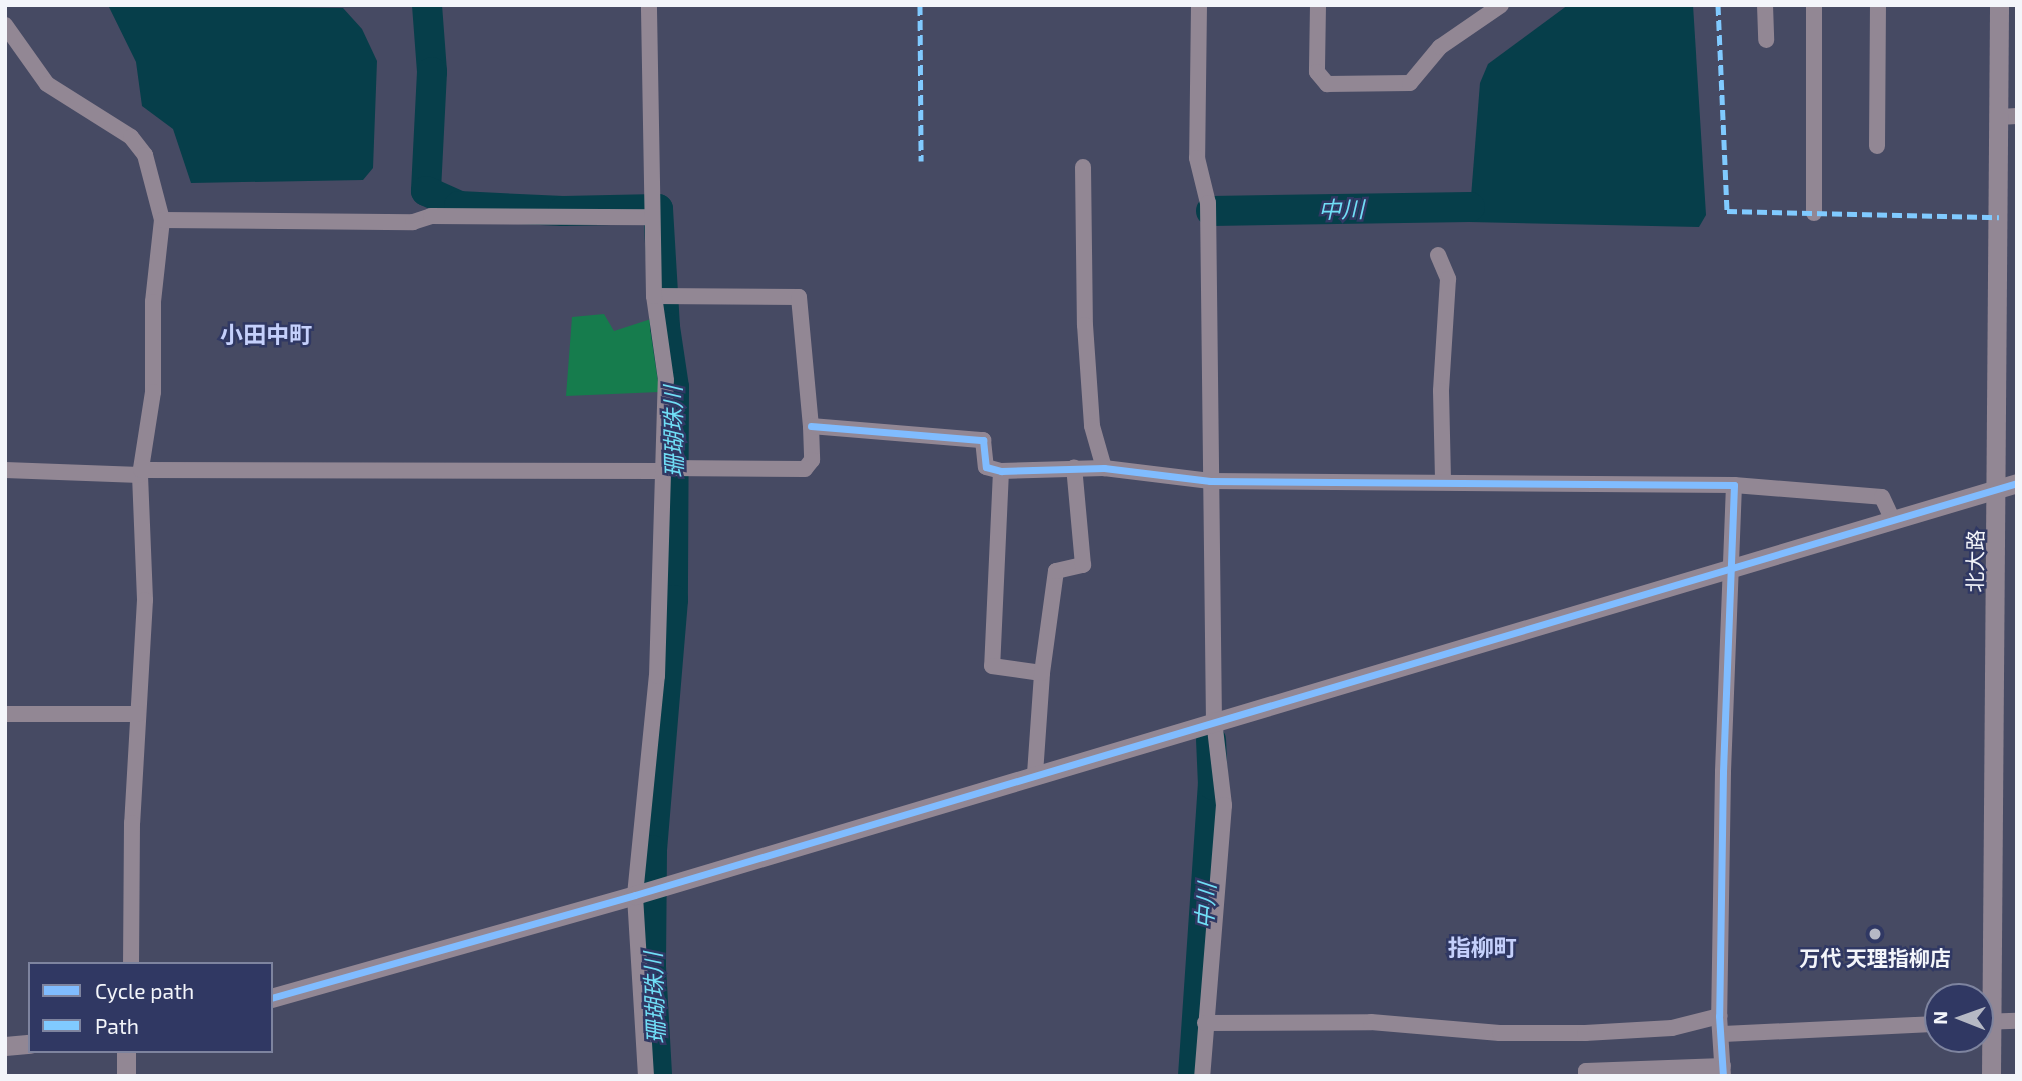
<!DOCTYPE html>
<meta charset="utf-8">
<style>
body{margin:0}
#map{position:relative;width:2022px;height:1081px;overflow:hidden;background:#464a63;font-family:"Exo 2","Noto Sans JP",sans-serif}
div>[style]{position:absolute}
.green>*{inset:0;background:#167c4d}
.water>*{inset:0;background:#063e4a}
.river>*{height:30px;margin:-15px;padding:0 15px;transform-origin:15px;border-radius:15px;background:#063e4a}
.minor>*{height:16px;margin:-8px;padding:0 8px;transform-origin:8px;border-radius:8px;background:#928794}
.tertiary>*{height:19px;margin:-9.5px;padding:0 9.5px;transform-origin:9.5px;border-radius:9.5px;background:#928794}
.quiet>*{height:5px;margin-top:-2.5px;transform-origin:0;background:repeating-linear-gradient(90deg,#80caff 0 10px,transparent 0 15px)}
.cycleway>*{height:7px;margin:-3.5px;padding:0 3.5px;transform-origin:3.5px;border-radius:3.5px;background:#80bcff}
.dots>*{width:19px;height:19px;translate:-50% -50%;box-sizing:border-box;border:4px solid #303863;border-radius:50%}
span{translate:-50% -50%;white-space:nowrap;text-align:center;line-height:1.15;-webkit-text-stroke:5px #303863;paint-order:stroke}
.street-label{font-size:21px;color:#f3f5fa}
.poi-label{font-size:21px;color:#f3f5fa;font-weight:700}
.water-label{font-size:23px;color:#70def6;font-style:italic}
.neighbourhood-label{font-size:23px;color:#c5d0fb;font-weight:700}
.frame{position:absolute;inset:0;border:7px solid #f3f5fa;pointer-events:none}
.legend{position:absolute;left:28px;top:962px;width:245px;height:91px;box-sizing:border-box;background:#303863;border:2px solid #7e849f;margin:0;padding:9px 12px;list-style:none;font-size:21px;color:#f3f5fa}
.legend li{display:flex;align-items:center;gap:14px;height:35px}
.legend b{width:35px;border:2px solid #7e849f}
.north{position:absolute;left:1924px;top:983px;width:70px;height:70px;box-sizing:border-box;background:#303863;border:2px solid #7e849f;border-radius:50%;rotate:271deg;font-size:19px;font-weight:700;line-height:28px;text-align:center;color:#f3f5fa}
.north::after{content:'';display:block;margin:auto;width:24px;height:32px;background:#b6b9c5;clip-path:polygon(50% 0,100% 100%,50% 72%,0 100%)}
</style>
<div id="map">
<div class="green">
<div style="clip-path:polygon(604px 314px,614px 331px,651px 319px,660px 371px,659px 392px,566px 396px,572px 317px)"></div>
</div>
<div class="water">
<div style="clip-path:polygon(108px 5px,343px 8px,362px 29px,377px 61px,373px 168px,363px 180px,191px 183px,173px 129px,142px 106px,136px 62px)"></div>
<div style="clip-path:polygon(1568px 5px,1693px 5px,1706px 215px,1699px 227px,1469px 222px,1480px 83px,1488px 64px)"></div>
</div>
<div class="river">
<div style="left:427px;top:5px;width:67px;rotate:85.7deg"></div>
<div style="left:432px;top:72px;width:119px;rotate:92.9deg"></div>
<div style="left:426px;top:191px;width:36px;rotate:24deg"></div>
<div style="left:459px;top:206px;width:104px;rotate:2.8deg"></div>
<div style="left:563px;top:211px;width:95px;rotate:-1.2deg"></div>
<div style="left:658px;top:209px;width:118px;rotate:86.6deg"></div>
<div style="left:665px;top:327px;width:61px;rotate:81.5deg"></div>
<div style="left:674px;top:387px;width:213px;rotate:90.3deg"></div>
<div style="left:673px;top:600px;width:251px;rotate:94.8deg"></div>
<div style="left:652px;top:850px;width:117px;rotate:90.5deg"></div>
<div style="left:651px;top:967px;width:109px;rotate:86.8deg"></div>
<div style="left:1211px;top:211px;width:259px;rotate:-0.9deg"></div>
<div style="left:1193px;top:1076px;width:292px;rotate:-86.1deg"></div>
<div style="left:1213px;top:785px;width:45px;rotate:-92.5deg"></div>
</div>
<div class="minor">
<div style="left:1199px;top:5px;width:153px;rotate:90.7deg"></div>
<div style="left:1197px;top:158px;width:46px;rotate:76.3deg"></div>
<div style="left:1208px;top:203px;width:517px;rotate:89.34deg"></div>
<div style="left:1214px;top:720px;width:86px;rotate:83.3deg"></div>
<div style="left:1224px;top:805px;width:272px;rotate:94.6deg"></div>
<div style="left:1318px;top:5px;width:67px;rotate:90.9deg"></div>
<div style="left:1317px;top:72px;width:16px;rotate:50deg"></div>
<div style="left:1327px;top:84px;width:83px;rotate:-0.7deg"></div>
<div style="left:1410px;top:83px;width:47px;rotate:-50.2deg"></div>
<div style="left:1440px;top:47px;width:74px;rotate:-34.5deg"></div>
<div style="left:1765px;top:5px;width:35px;rotate:88deg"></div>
<div style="left:5px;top:25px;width:72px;rotate:54.6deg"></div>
<div style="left:47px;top:84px;width:99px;rotate:32.2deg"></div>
<div style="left:131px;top:137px;width:23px;rotate:52deg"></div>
<div style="left:145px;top:155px;width:67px;rotate:75.3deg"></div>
<div style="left:162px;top:220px;width:82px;rotate:96.3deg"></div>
<div style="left:153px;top:302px;width:90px;rotate:90deg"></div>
<div style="left:153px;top:392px;width:84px;rotate:98.9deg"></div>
<div style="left:140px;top:475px;width:125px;rotate:87.7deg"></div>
<div style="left:145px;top:600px;width:223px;rotate:93.3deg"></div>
<div style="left:132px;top:823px;width:141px;rotate:90.4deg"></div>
<div style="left:1999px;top:117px;width:18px;rotate:-3deg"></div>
<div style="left:1877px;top:146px;width:141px;rotate:-89.6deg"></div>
<div style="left:1083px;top:167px;width:158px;rotate:89.3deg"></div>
<div style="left:1085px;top:325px;width:101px;rotate:86deg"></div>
<div style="left:1092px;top:426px;width:44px;rotate:74.1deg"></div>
<div style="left:1814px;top:213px;width:208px;rotate:-90deg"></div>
<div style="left:162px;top:220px;width:251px;rotate:0.5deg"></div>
<div style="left:413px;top:222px;width:19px;rotate:-18deg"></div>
<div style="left:431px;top:216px;width:220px;rotate:0.3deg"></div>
<div style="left:1438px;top:255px;width:26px;rotate:67deg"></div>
<div style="left:1448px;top:279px;width:112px;rotate:93.6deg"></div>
<div style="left:1441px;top:391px;width:89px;rotate:88.7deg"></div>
<div style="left:654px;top:296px;width:145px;rotate:0.4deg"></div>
<div style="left:799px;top:297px;width:130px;rotate:84.7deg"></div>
<div style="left:811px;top:426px;width:34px;rotate:88deg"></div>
<div style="left:812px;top:460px;width:11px;rotate:128deg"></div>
<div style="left:805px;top:469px;width:141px;rotate:-179.6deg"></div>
<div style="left:811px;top:426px;width:173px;rotate:4.7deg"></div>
<div style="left:983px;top:440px;width:27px;rotate:84deg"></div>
<div style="left:986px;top:467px;width:16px;rotate:15deg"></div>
<div style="left:1001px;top:471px;width:103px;rotate:-1.7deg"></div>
<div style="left:1104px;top:468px;width:107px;rotate:7deg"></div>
<div style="left:1210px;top:481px;width:524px;rotate:0.44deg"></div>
<div style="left:1734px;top:485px;width:287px;rotate:92.2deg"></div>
<div style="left:1723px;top:772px;width:244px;rotate:90.9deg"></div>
<div style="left:1719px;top:1016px;width:60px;rotate:86.2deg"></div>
<div style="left:5px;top:470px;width:135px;rotate:2.1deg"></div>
<div style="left:141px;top:470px;width:522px;rotate:0.11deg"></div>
<div style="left:1001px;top:471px;width:195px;rotate:92.6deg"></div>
<div style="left:992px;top:666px;width:50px;rotate:8deg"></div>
<div style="left:1734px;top:485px;width:148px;rotate:4.6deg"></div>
<div style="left:1882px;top:497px;width:23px;rotate:65deg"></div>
<div style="left:5px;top:714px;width:133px"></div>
<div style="left:1035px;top:774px;width:101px;rotate:-86deg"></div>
<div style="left:1042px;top:673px;width:103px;rotate:-82.2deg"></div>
<div style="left:1056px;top:571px;width:28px;rotate:-13deg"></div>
<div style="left:1083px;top:565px;width:98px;rotate:-95.2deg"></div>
<div style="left:1980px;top:1022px;width:37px;rotate:-2deg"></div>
<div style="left:1205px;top:1023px;width:166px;rotate:-0.3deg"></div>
<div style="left:1371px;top:1022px;width:129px;rotate:4.9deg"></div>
<div style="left:1500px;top:1033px;width:85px"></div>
<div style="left:1585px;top:1033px;width:87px;rotate:-3.3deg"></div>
<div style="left:1672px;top:1028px;width:49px;rotate:-14.3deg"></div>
<div style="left:1723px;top:1034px;width:215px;rotate:-2.7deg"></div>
<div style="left:646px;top:1076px;width:181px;rotate:-93.5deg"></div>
<div style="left:635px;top:895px;width:220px;rotate:-84.3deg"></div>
<div style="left:657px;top:676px;width:296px;rotate:-88.3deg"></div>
<div style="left:666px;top:380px;width:85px;rotate:-98.1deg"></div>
<div style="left:654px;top:296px;width:291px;rotate:-91deg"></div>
<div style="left:1586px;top:1076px;width:5px;rotate:-90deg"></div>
<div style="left:1586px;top:1071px;width:137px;rotate:-2.1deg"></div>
</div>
<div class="tertiary">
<div style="left:271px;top:998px;width:378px;rotate:-15.8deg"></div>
<div style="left:635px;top:895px;width:1442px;rotate:-16.6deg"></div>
<div style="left:5px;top:1046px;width:25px;rotate:-5deg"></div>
<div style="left:126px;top:1076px;width:25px;rotate:-90deg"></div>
<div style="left:1991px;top:1076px;width:1071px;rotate:-89.57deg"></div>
</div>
<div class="quiet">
<div style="left:920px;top:5px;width:156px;rotate:89.6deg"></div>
<div style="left:1718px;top:5px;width:206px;rotate:87.5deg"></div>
<div style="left:1727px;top:211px;width:272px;rotate:1.3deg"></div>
</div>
<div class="cycleway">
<div style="left:811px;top:426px;width:173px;rotate:4.7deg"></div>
<div style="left:983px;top:440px;width:27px;rotate:84deg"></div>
<div style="left:986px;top:467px;width:16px;rotate:15deg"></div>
<div style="left:1001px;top:471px;width:103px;rotate:-1.7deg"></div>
<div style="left:1104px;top:468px;width:107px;rotate:7deg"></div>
<div style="left:1210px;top:481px;width:524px;rotate:0.44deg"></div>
<div style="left:1734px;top:485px;width:287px;rotate:92.2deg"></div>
<div style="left:1723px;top:772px;width:244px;rotate:90.9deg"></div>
<div style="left:1719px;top:1016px;width:60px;rotate:86.2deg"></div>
<div style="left:271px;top:998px;width:378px;rotate:-15.8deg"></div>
<div style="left:635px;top:895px;width:1442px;rotate:-16.6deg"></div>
</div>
<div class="dots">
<div style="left:1875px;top:934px;background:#b6b9c5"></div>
</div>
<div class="street-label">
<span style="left:1975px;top:561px;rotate:-89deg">北大路</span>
</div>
<div class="poi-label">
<span style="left:1875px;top:958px">万代 天理指柳店</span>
</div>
<div class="water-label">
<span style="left:1341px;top:209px;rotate:-1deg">中川</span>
<span style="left:673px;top:432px;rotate:-91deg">珊瑚珠川</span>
<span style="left:1205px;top:906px;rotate:-86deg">中川</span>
<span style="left:654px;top:998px;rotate:-92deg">珊瑚珠川</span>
</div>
<div class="neighbourhood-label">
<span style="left:266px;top:334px">小田中町</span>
<span style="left:1482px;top:947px">指柳町</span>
</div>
<div class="frame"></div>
<ul class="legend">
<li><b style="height:9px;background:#80bcff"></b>Cycle path</li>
<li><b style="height:9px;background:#80caff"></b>Path</li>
</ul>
<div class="north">N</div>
</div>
